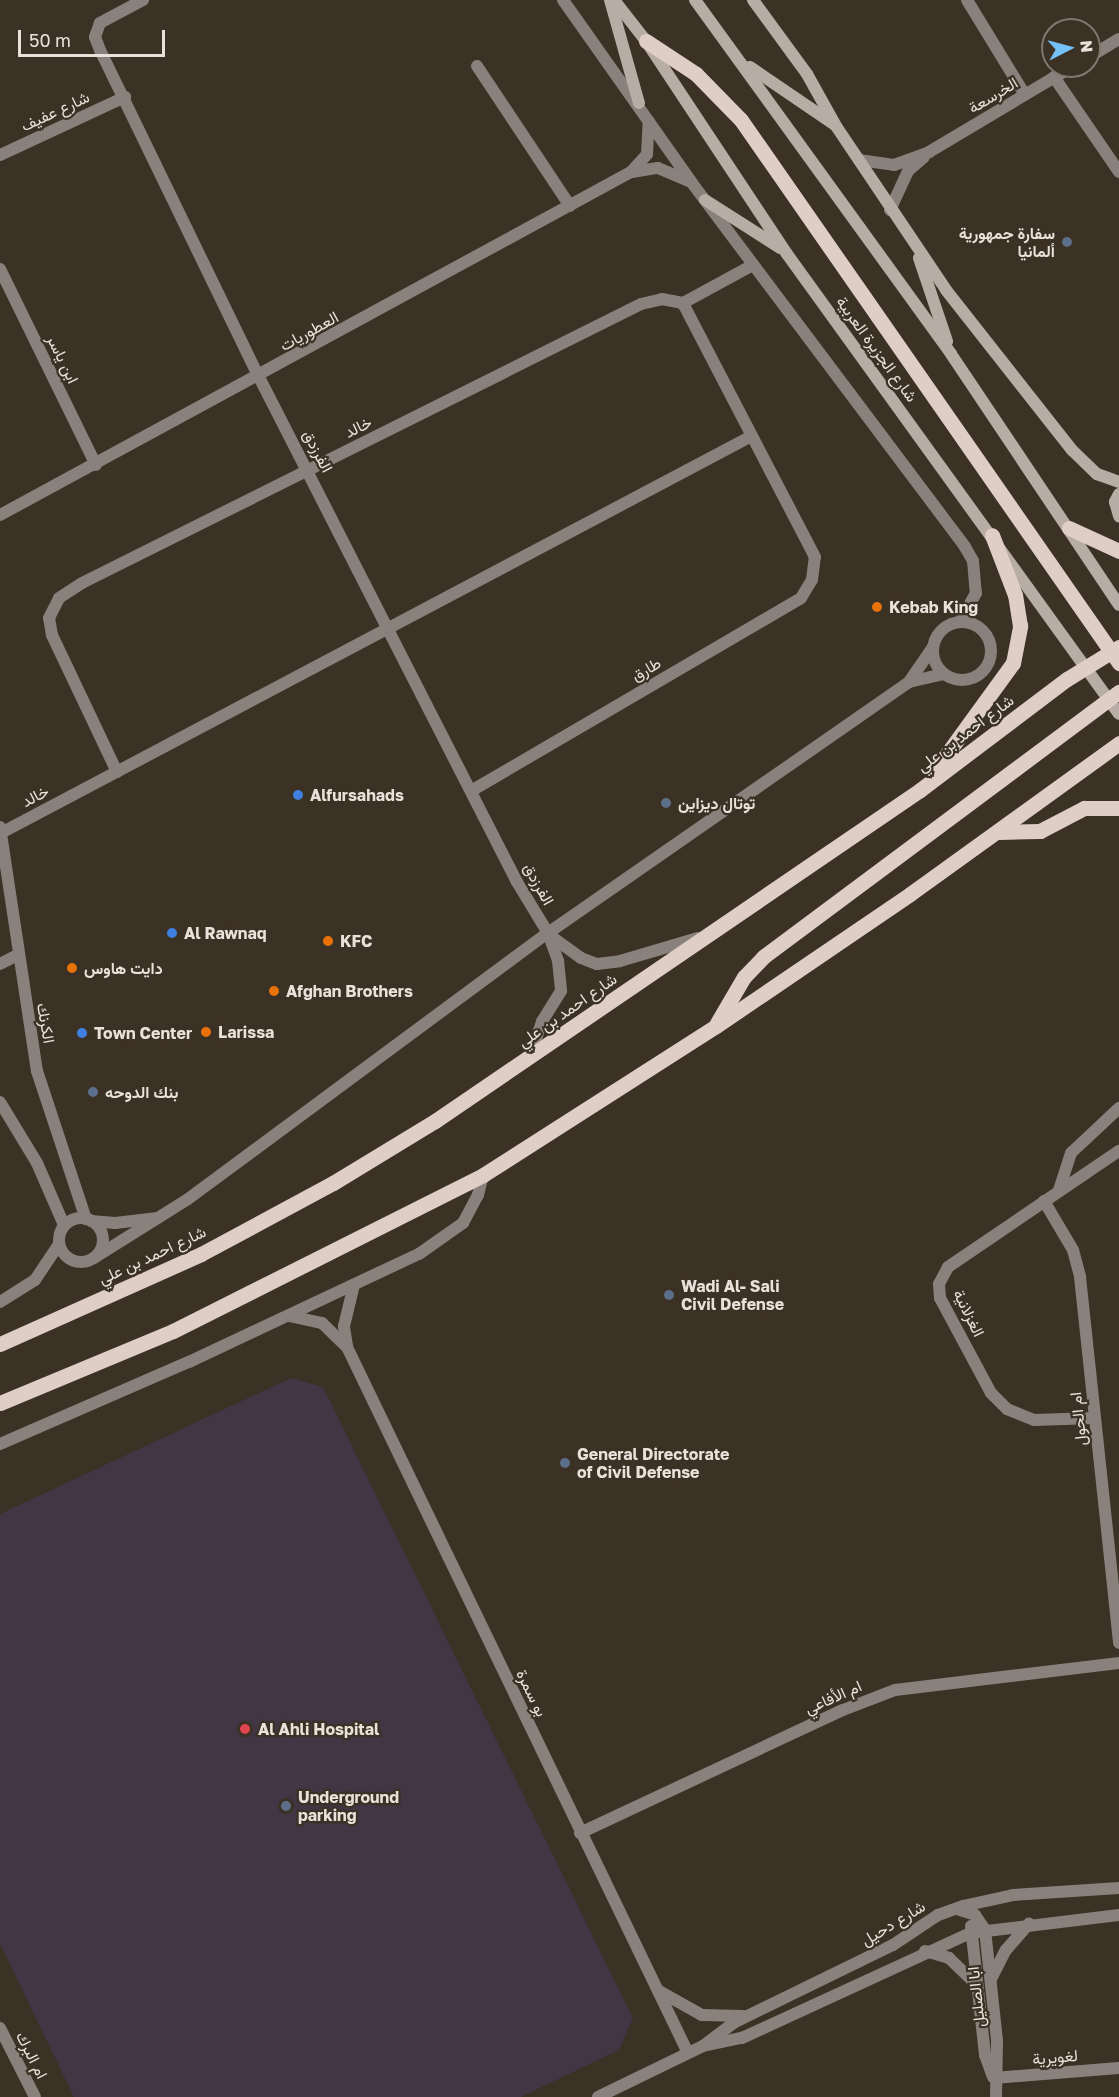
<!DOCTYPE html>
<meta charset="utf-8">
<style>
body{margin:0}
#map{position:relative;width:1119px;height:2097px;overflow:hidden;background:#3b3124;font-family:"Golos Text",Vazirmatn,sans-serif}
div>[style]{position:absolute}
.medical>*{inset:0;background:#423544}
.street>*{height:12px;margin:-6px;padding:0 6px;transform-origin:6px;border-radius:6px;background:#88817c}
.street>.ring{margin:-6px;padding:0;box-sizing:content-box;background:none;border:12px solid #88817c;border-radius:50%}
.secondary>*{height:12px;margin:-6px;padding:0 6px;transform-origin:6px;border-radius:6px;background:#b8ada5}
.primary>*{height:15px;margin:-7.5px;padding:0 7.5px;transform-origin:7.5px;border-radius:7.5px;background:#decec5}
.dots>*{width:16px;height:16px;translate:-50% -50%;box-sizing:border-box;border:3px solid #3b3124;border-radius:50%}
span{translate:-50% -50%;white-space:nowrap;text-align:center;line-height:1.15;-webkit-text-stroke:4.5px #3b3124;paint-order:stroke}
.street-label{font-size:16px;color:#e9e2da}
.poi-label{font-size:16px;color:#e9e2da;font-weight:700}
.right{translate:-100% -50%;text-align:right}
.left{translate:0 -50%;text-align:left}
.north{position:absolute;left:1041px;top:18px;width:60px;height:60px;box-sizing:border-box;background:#3b3124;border:2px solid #81786d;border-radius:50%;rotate:84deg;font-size:16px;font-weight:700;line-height:24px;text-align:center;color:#e9e2da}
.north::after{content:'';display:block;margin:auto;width:21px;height:27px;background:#75c0f6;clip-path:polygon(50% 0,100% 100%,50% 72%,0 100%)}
.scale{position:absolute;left:18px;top:30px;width:147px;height:27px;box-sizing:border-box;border:3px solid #e9e2da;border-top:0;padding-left:8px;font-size:18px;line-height:21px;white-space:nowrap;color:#e9e2da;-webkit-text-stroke:4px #3b3124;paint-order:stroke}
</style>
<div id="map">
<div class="medical">
<div style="clip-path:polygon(291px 1378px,323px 1387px,633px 2018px,619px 2050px,521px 2097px,74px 2097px,0 1944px,0 1514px)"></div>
</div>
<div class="street">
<div style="left:143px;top:0;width:49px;rotate:151.9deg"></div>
<div style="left:100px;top:23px;width:15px;rotate:110deg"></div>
<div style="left:95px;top:37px;width:14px;rotate:69deg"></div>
<div style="left:100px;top:50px;width:364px;rotate:64.1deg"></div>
<div style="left:259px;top:377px;width:567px;rotate:62.94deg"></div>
<div style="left:517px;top:882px;width:60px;rotate:58.7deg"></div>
<div style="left:548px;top:933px;width:30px;rotate:70deg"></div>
<div style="left:558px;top:961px;width:30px;rotate:84deg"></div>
<div style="left:561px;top:991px;width:36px;rotate:122deg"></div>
<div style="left:542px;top:1022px;width:38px;rotate:110deg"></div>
<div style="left:563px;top:0;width:224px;rotate:54.8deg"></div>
<div style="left:692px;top:183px;width:455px;rotate:53.1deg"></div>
<div style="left:965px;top:547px;width:16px;rotate:60deg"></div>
<div style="left:973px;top:561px;width:32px;rotate:85deg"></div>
<div style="left:976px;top:593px;width:33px;rotate:119deg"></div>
<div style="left:967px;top:0;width:111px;rotate:58.6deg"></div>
<div style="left:1089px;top:57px;width:35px;rotate:-31deg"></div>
<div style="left:477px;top:66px;width:168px;rotate:56.4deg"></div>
<div style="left:1054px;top:77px;width:115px;rotate:55.6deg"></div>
<div style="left:0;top:155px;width:138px;rotate:-24.9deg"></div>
<div style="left:859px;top:160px;width:35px;rotate:8deg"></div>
<div style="left:894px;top:165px;width:37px;rotate:-20deg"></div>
<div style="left:929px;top:152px;width:168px;rotate:-30.8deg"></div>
<div style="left:632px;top:172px;width:26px;rotate:-9deg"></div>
<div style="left:658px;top:168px;width:34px;rotate:23deg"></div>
<div style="left:890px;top:210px;width:43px;rotate:-65.2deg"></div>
<div style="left:908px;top:171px;width:21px;rotate:-41deg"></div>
<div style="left:0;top:269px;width:218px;rotate:63.9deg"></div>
<div style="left:683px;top:303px;width:80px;rotate:-28.5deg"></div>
<div style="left:0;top:515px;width:718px;rotate:-28.53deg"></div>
<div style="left:631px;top:172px;width:24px;rotate:-48deg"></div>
<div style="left:647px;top:154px;width:33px;rotate:-87deg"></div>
<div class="ring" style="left:933px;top:622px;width:46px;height:46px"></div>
<div style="left:909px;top:682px;width:36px;rotate:-13deg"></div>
<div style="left:117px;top:772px;width:152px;rotate:-115.4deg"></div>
<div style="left:52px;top:635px;width:17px;rotate:-100deg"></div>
<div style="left:49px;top:618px;width:22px;rotate:-63deg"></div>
<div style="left:59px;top:598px;width:27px;rotate:-33deg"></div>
<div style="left:82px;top:583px;width:625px;rotate:-26.52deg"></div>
<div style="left:641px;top:304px;width:22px;rotate:-13deg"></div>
<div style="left:662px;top:299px;width:21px;rotate:11deg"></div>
<div style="left:471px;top:791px;width:382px;rotate:-30.3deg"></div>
<div style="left:801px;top:598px;width:21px;rotate:-59deg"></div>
<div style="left:812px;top:580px;width:23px;rotate:-83deg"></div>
<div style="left:815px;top:557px;width:286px;rotate:-117.5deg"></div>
<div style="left:0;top:827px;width:247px;rotate:81.4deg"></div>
<div style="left:37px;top:1071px;width:156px;rotate:71.7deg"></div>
<div style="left:1px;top:833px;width:847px;rotate:-27.87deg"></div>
<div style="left:548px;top:934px;width:41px;rotate:36deg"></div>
<div style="left:581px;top:958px;width:17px;rotate:21deg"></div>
<div style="left:597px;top:964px;width:23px;rotate:-7deg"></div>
<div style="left:620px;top:961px;width:81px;rotate:-16.4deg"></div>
<div style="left:0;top:964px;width:20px;rotate:-27deg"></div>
<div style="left:0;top:1102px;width:71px;rotate:58.8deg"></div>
<div style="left:37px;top:1163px;width:68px;rotate:66.5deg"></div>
<div style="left:1059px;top:1190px;width:39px;rotate:-72deg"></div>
<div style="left:1071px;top:1153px;width:66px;rotate:-43.2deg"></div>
<div style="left:1044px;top:1201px;width:57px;rotate:59.4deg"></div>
<div style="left:1073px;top:1250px;width:28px;rotate:75deg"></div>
<div style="left:1080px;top:1277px;width:368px;rotate:83.9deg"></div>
<div class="ring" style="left:59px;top:1218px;width:32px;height:32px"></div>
<div style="left:91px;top:1221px;width:24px;rotate:5deg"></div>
<div style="left:115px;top:1223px;width:43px;rotate:-6.6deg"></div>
<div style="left:94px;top:1258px;width:111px;rotate:-32.1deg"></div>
<div style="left:188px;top:1199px;width:448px;rotate:-36.5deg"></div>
<div style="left:548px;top:933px;width:440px;rotate:-34.8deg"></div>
<div style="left:909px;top:682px;width:42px;rotate:-55.6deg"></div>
<div style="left:0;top:1302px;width:41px;rotate:-32.2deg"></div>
<div style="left:35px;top:1280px;width:43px;rotate:-56.3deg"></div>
<div style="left:289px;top:1316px;width:34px;rotate:12deg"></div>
<div style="left:322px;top:1323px;width:35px;rotate:44deg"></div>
<div style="left:347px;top:1347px;width:784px;rotate:64.22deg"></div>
<div style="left:347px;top:1346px;width:20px;rotate:-99deg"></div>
<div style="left:344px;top:1326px;width:42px;rotate:-76.3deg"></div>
<div style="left:1094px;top:1418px;width:60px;rotate:178.1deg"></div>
<div style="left:1034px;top:1420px;width:29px;rotate:-158deg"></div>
<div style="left:1007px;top:1409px;width:23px;rotate:-135deg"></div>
<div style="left:991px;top:1393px;width:108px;rotate:-118.2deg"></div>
<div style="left:940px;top:1298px;width:14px;rotate:-94deg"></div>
<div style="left:939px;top:1284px;width:19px;rotate:-62deg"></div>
<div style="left:948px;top:1267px;width:207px;rotate:-34.2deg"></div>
<div style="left:0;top:1444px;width:206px;rotate:-23.5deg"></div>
<div style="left:189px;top:1362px;width:254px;rotate:-25.2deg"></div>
<div style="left:419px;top:1254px;width:54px;rotate:-35.2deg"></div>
<div style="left:463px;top:1223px;width:32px;rotate:-62deg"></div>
<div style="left:478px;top:1195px;width:21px;rotate:-76deg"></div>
<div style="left:580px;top:1833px;width:290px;rotate:-25.1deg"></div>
<div style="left:843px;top:1710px;width:56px;rotate:-21deg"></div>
<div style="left:895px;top:1690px;width:226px;rotate:-6.9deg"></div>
<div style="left:957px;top:1909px;width:19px;rotate:18deg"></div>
<div style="left:975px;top:1915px;width:18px;rotate:56deg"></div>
<div style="left:985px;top:1930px;width:112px;rotate:83.8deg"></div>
<div style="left:997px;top:2041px;width:56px;rotate:91deg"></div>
<div style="left:971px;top:1926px;width:130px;rotate:83.8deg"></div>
<div style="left:985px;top:2055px;width:23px;rotate:70deg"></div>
<div style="left:925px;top:1951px;width:25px;rotate:16deg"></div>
<div style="left:949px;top:1958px;width:36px;rotate:44deg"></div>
<div style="left:991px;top:1979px;width:33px;rotate:-63deg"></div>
<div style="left:1006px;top:1950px;width:35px;rotate:-49deg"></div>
<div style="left:659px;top:1991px;width:49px;rotate:29.2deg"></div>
<div style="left:702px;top:2015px;width:41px;rotate:1.4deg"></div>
<div style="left:0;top:2028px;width:77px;rotate:63.1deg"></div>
<div style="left:703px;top:2046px;width:40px;rotate:-12deg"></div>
<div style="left:742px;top:2038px;width:251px;rotate:-24.7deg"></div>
<div style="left:970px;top:1933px;width:150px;rotate:-6.9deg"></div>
<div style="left:994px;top:2078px;width:125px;rotate:-4.6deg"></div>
<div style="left:598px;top:2097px;width:117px;rotate:-25.9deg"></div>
<div style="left:703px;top:2046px;width:38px;rotate:-37deg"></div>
<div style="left:733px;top:2023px;width:178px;rotate:-26deg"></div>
<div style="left:893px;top:1945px;width:54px;rotate:-33.7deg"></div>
<div style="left:938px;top:1915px;width:27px;rotate:-20deg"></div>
<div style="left:963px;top:1906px;width:51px;rotate:-12.4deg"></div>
<div style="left:1013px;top:1895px;width:106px;rotate:-3.8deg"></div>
</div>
<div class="secondary">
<div style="left:610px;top:0;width:107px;rotate:74.3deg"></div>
<div style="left:614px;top:0;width:52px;rotate:52deg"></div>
<div style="left:646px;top:41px;width:255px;rotate:56.5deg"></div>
<div style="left:787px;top:254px;width:567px;rotate:54.18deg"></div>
<div style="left:695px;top:0;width:437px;rotate:54.1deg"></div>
<div style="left:951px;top:354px;width:302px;rotate:56.2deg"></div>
<div style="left:753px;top:0;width:92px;rotate:53.9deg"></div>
<div style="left:807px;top:74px;width:60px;rotate:60.9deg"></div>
<div style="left:836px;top:126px;width:197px;rotate:56.1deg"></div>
<div style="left:946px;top:290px;width:204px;rotate:51.8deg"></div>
<div style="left:1072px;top:450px;width:35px;rotate:44deg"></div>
<div style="left:1097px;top:474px;width:23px;rotate:20deg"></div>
<div style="left:750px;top:67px;width:103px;rotate:34.3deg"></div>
<div style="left:705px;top:200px;width:89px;rotate:32.6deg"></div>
<div style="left:919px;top:258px;width:88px;rotate:71.4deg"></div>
<div style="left:1119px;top:494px;width:9px;rotate:117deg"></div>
<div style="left:1115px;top:502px;width:15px;rotate:74deg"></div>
</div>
<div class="primary">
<div style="left:646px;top:41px;width:60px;rotate:33.4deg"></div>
<div style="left:696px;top:74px;width:64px;rotate:45.6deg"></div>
<div style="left:741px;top:120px;width:662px;rotate:55.16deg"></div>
<div style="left:1069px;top:528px;width:55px;rotate:24.7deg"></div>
<div style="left:933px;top:773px;width:136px;rotate:-54deg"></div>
<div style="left:1013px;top:663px;width:38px;rotate:-79deg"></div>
<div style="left:1020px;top:626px;width:31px;rotate:-99deg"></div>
<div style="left:1015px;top:595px;width:64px;rotate:-111deg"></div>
<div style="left:1000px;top:832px;width:40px;rotate:-1.4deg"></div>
<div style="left:1040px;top:831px;width:50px;rotate:-27.6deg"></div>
<div style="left:1084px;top:808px;width:35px"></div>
<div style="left:717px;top:1023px;width:53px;rotate:-59.6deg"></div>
<div style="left:744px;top:977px;width:28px;rotate:-46deg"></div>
<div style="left:763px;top:957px;width:444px;rotate:-36.7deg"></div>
<div style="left:0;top:1344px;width:220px;rotate:-24.1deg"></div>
<div style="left:201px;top:1254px;width:150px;rotate:-28.3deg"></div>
<div style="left:333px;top:1183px;width:119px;rotate:-31.3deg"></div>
<div style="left:435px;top:1121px;width:587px;rotate:-34.31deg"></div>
<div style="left:920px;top:790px;width:184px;rotate:-37.1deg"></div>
<div style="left:1067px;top:679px;width:61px;rotate:-31.6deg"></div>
<div style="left:0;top:1403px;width:187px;rotate:-22.6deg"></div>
<div style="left:173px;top:1331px;width:347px;rotate:-26.7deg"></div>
<div style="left:483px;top:1175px;width:277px;rotate:-32.6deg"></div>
<div style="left:716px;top:1026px;width:235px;rotate:-34.2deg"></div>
<div style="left:910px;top:894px;width:258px;rotate:-35.8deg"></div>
</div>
<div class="dots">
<div style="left:1067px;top:242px;background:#5c6f8a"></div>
<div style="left:877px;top:607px;background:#e8710a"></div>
<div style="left:298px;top:795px;background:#3f7fe0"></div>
<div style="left:666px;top:803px;background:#5c6f8a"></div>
<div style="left:172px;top:933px;background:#3f7fe0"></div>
<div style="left:328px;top:941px;background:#e8710a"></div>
<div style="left:72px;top:968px;background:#e8710a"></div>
<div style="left:274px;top:991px;background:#e8710a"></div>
<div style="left:206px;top:1032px;background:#e8710a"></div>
<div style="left:82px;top:1033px;background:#3f7fe0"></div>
<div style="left:93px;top:1092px;background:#5c6f8a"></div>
<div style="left:669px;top:1295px;background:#5c6f8a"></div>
<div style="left:565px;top:1463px;background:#5c6f8a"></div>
<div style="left:245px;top:1729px;background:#e0444e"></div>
<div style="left:286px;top:1806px;background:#5c6f8a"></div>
</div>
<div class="street-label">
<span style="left:993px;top:95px;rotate:-31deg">الخرسعة</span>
<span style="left:55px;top:111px;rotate:-25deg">شارع عفيف</span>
<span style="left:309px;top:331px;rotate:-29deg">العطوريات</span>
<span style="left:877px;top:349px;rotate:54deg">شارع الجزيرة العربية</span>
<span style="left:63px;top:359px;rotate:64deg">ابن ياسر</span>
<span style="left:358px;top:427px;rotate:-26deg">خالد</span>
<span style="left:318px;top:451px;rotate:62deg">الفرزدق</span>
<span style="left:646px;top:669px;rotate:-30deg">طارق</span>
<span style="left:965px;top:733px;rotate:-37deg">شارع احمد بن علي</span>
<span style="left:35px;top:796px;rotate:-27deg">خالد</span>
<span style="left:539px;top:884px;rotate:61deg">الفرزدق</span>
<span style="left:567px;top:1010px;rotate:-35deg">شارع احمد بن علي</span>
<span style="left:46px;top:1023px;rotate:80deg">الكرنك</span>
<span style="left:152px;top:1255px;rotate:-25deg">شارع احمد بن علي</span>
<span style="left:969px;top:1313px;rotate:64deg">الغزلانية</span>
<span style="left:1078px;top:1419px;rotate:-96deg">ام الحول</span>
<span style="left:532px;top:1693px;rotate:64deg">بو سمرة</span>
<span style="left:833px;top:1697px;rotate:-24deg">ام الأفاعي</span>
<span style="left:893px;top:1923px;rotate:-31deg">شارع دحيل</span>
<span style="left:976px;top:1997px;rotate:-96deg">ابا الصليل</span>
<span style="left:32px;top:2055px;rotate:63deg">ام البرك</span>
<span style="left:1055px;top:2057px;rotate:-5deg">لغويرية</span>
</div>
<div class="poi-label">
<span class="right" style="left:1055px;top:242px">سفارة جمهورية<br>ألمانيا</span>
<span class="left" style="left:889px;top:607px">Kebab King</span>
<span class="left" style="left:310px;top:795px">Alfursahads</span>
<span class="left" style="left:678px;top:803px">توتال ديزاين</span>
<span class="left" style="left:184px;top:933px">Al Rawnaq</span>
<span class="left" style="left:340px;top:941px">KFC</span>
<span class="left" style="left:84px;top:968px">دايت هاوس</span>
<span class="left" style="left:286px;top:991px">Afghan Brothers</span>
<span class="left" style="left:218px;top:1032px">Larissa</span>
<span class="left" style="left:94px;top:1033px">Town Center</span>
<span class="left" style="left:105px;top:1092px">بنك الدوحه</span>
<span class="left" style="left:681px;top:1295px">Wadi Al- Sali<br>Civil Defense</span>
<span class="left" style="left:577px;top:1463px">General Directorate<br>of Civil Defense</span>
<span class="left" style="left:258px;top:1729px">Al Ahli Hospital</span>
<span class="left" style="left:298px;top:1806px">Underground<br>parking</span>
</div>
<div class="north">N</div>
<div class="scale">50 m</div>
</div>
